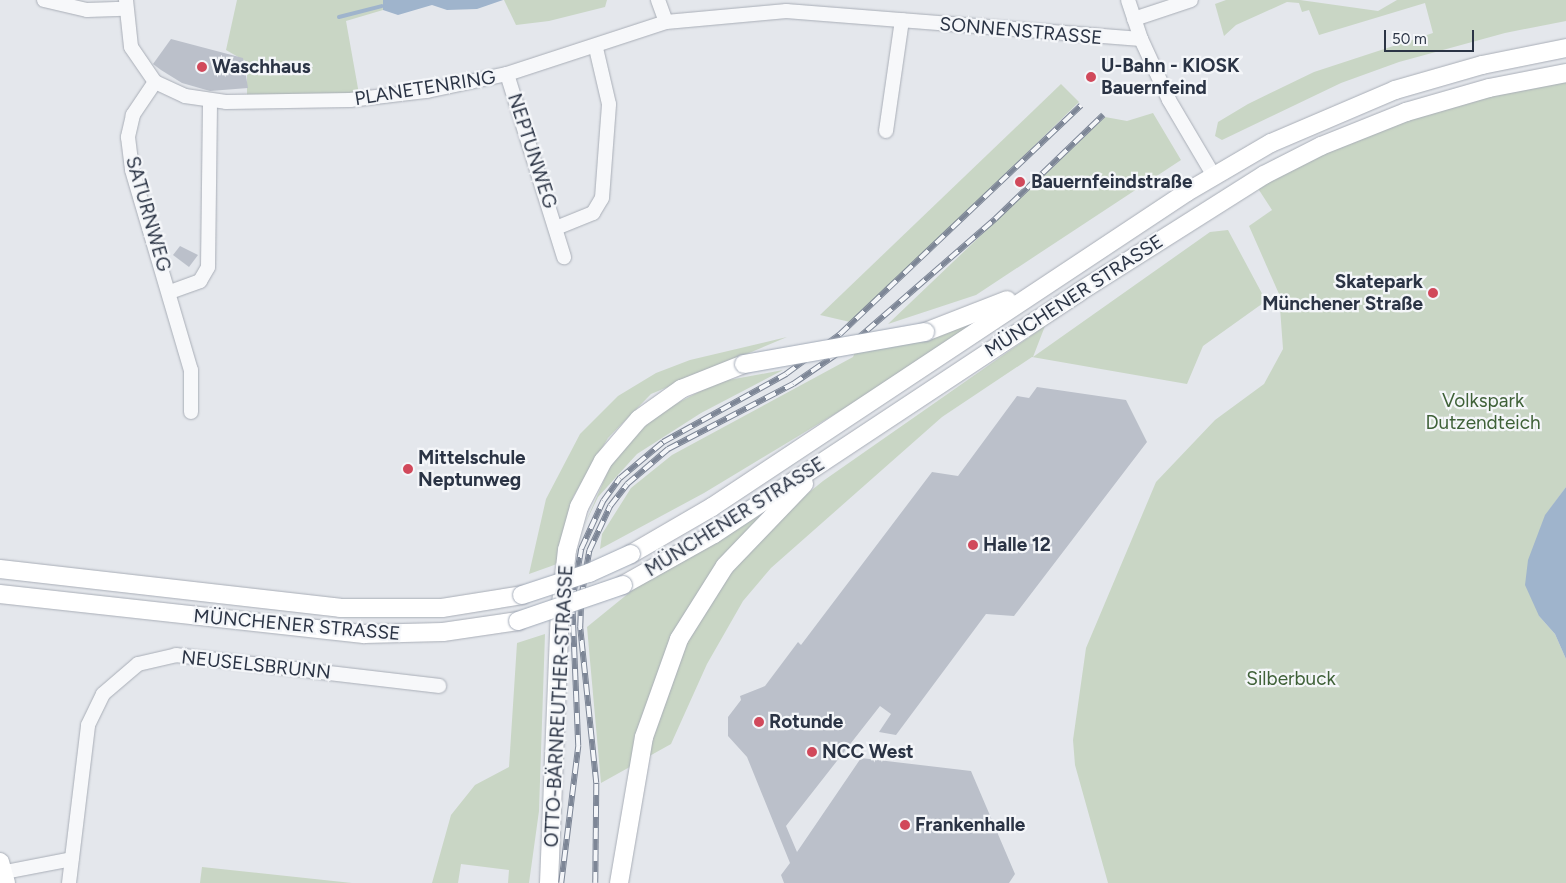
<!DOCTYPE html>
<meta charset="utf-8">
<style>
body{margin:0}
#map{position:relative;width:1566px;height:883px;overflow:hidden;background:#e4e7ec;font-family:Figtree,sans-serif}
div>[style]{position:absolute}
.green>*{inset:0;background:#c9d6c5}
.water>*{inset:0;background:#9fb4cc}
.stream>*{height:4px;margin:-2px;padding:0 2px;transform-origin:2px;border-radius:2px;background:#9fb4cc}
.building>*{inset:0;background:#bbc0ca}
.roads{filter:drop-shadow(0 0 1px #a9aeb7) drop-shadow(0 0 1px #a9aeb7)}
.minor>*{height:14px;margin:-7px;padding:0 7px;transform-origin:7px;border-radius:7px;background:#f7f8fa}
.major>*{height:18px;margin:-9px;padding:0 9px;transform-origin:9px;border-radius:9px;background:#fff}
.rail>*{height:5.5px;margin-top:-2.75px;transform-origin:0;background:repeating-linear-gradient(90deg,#f4f6f9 0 11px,#7d8696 0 22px);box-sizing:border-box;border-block:1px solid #7d8696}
.bridges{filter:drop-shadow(0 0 1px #a3abb8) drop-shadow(0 0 1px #a3abb8)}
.major-bridge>*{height:18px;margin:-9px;padding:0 9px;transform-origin:9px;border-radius:9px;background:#fff}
.dots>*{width:14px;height:14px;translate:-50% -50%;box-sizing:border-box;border:2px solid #f4f6f9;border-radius:50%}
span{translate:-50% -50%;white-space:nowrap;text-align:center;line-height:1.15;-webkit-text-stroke:4.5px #f4f6f9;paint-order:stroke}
.street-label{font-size:19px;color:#2b3445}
.poi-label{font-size:19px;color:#2b3445;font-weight:700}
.left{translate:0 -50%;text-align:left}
.right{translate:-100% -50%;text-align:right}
.park-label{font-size:19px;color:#3f6138}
.scale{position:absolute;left:1384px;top:30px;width:90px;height:22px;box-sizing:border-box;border:2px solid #2b3445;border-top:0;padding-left:6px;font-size:15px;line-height:18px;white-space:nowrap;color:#2b3445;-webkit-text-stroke:4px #f4f6f9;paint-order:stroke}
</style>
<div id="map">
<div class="green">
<div style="clip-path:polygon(237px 0,383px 0,383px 10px,346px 21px,359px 94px,247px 96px,247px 62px,226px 50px)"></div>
<div style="clip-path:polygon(504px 0,607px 0,605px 7px,549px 21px,516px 25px)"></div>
<div style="clip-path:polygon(1226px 0,1300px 0,1378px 11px,1397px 0,1566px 0,1566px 21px,1505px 33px,1399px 62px,1341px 83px,1222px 140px,1215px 136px,1218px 122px,1248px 104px,1314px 72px,1433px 33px,1425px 3px,1319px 35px,1309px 10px,1302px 12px,1299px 3px,1287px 2px,1236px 25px,1224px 36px,1215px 4px)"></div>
<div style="clip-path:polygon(1566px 79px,1566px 487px,1545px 516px,1539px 616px,1555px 634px,1566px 659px,1566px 883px,1108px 883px,1075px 765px,1073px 740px,1086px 648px,1156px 482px,1215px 420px,1264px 384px,1283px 349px,1279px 294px,1249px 226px,1272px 210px,1257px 187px,1333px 146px,1459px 102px)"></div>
<div style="clip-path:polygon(1061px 84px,1079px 102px,903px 274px,850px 322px,820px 315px)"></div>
<div style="clip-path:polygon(1153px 113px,1181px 160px,976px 295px,888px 324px,1105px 117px,1127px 121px)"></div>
<div style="clip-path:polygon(1228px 230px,1266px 301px,1203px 346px,1187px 384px,1032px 357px,942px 417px,771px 568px,743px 601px,707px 664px,671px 744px,601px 783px,587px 627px,635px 588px,760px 515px,785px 512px,823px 481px,1045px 326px,1033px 357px,1210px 232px)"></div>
<div style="clip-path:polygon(967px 324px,969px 327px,888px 382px,704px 493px,600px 549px,602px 534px,631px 488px,672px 455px,853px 357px,855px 352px,937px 336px)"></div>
<div style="clip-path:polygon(787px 337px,651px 394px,608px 438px,573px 497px,557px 564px,529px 574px,546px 499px,580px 434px,618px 396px,656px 373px,690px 360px)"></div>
<div style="clip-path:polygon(783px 370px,701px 413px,637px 454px,598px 497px,584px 526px,615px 455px,660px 412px,718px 382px)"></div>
<div style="clip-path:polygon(545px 634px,539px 811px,529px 883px,508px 883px,509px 870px,461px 864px,458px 883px,432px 883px,451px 815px,475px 785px,509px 767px,517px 643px)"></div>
<div style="clip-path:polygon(202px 867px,352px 883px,200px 883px)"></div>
</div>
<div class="water">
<div style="clip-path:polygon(383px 0,503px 0,477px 9px,447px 10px,432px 5px,398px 15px,383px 10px)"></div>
<div style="clip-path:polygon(1566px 487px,1566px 659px,1555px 634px,1539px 616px,1525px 585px,1528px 560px,1545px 515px)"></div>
</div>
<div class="stream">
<div style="left:339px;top:17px;width:44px;rotate:-14.3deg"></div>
</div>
<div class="building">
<div style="clip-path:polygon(171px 39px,243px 58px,248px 88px,210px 91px,182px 83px,161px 70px,153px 64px)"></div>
<div style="clip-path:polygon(180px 246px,198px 255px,189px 267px,173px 255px)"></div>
<div style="clip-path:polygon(1037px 387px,1126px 400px,1147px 442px,1014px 616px,986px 614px,896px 735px,879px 732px,891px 714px,880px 706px,786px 826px,797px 852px,861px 758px,971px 771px,1015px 874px,1009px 883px,784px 883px,781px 875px,790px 863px,747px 757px,728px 736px,728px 717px,741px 700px,740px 696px,765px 686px,798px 642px,801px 645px,932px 472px,958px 476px,1017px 396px,1029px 398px)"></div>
</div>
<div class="roads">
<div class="minor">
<div style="left:44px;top:0;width:44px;rotate:13.1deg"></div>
<div style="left:87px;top:10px;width:37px;rotate:-2deg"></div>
<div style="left:126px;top:0;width:47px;rotate:83.9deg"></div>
<div style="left:131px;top:47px;width:42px;rotate:55.6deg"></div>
<div style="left:155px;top:82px;width:33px;rotate:25deg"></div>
<div style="left:185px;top:96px;width:41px;rotate:8.3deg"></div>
<div style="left:226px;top:102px;width:124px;rotate:-0.9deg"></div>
<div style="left:350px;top:100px;width:78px;rotate:-6.7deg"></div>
<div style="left:427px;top:91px;width:82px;rotate:-12deg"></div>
<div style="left:507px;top:74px;width:167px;rotate:-18.1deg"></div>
<div style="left:666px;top:22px;width:121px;rotate:-5.2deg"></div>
<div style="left:786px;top:11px;width:356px;rotate:4.5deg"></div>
<div style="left:658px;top:0;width:23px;rotate:70deg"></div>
<div style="left:1128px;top:0;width:41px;rotate:71.6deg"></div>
<div style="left:1141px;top:39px;width:67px;rotate:65.3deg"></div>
<div style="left:1169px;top:100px;width:88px;rotate:59.4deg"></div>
<div style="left:1134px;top:19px;width:60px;rotate:-18.4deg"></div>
<div style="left:507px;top:74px;width:192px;rotate:72.7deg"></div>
<div style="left:155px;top:82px;width:40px;rotate:124deg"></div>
<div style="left:133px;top:115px;width:23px;rotate:103deg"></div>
<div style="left:128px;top:137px;width:33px;rotate:83deg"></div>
<div style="left:132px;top:170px;width:209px;rotate:73.6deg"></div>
<div style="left:191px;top:370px;width:42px;rotate:90deg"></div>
<div style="left:886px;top:131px;width:112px;rotate:-81.8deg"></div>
<div style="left:556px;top:228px;width:40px;rotate:-22deg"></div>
<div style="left:593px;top:213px;width:17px;rotate:-59deg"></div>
<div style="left:602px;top:198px;width:94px;rotate:-85.7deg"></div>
<div style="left:609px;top:104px;width:57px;rotate:-103.1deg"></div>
<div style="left:170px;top:292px;width:32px;rotate:-20deg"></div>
<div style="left:200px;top:281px;width:16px;rotate:-60deg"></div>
<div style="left:208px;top:267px;width:166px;rotate:-89.3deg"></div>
<div style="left:0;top:873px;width:73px;rotate:-11deg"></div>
<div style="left:69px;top:883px;width:159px;rotate:-83.1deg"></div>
<div style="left:88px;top:725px;width:34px;rotate:-64deg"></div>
<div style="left:103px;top:694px;width:46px;rotate:-40.6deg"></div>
<div style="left:138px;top:664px;width:39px;rotate:-13deg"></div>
<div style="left:176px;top:655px;width:265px;rotate:6.7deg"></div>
</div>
<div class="major">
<div style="left:925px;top:332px;width:88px;rotate:-21.3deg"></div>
<div style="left:631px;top:554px;width:94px;rotate:-30.1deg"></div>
<div style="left:712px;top:507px;width:570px;rotate:-33.55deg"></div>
<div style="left:1187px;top:192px;width:97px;rotate:-30.3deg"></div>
<div style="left:1271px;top:143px;width:135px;rotate:-23.1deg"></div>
<div style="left:1395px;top:90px;width:91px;rotate:-16deg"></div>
<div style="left:1482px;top:65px;width:86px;rotate:-11.4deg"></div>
<div style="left:0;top:569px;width:342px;rotate:6.5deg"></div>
<div style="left:340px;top:608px;width:102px"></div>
<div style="left:442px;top:608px;width:81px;rotate:-9.2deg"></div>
<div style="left:623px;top:585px;width:104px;rotate:-29.3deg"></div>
<div style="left:714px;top:534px;width:438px;rotate:-33.5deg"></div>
<div style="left:1079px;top:292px;width:219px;rotate:-32.3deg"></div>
<div style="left:1264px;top:175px;width:64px;rotate:-27deg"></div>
<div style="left:1321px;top:146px;width:92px;rotate:-21.8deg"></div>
<div style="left:1406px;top:112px;width:86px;rotate:-16.1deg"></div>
<div style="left:1489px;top:88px;width:78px;rotate:-11deg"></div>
<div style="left:0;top:594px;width:366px;rotate:6.3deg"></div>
<div style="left:364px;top:634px;width:79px;rotate:-1.5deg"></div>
<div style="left:443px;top:632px;width:76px;rotate:-8.3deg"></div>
<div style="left:0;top:862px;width:22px;rotate:74deg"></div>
<div style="left:549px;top:883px;width:270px;rotate:-87.7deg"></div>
<div style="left:560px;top:613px;width:63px;rotate:-83.7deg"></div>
<div style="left:567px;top:550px;width:45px;rotate:-74.4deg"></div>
<div style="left:579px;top:507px;width:52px;rotate:-62.4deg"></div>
<div style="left:603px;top:461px;width:55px;rotate:-49.4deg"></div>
<div style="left:639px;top:419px;width:52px;rotate:-35.5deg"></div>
<div style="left:681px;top:389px;width:68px;rotate:-21.6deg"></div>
<div style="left:619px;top:883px;width:148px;rotate:-80.3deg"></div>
<div style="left:644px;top:737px;width:104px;rotate:-70.3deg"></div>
<div style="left:679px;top:639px;width:86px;rotate:-57.8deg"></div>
<div style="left:725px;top:566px;width:114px;rotate:-46.1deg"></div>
</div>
</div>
<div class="rail">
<div style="left:561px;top:883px;width:138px;rotate:-82.9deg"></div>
<div style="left:578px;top:746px;width:145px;rotate:-92.4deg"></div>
<div style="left:572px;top:601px;width:53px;rotate:-80.2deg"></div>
<div style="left:581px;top:549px;width:53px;rotate:-65.4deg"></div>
<div style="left:603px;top:501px;width:29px;rotate:-54deg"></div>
<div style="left:620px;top:478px;width:56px;rotate:-39.9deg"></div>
<div style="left:663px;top:442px;width:141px;rotate:-28.9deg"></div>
<div style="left:786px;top:374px;width:67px;rotate:-36.5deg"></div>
<div style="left:840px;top:334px;width:332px;rotate:-43.5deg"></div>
<div style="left:595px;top:883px;width:100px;rotate:-89.4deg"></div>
<div style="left:596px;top:783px;width:157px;rotate:-95.9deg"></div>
<div style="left:580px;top:627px;width:29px;rotate:-88deg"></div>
<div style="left:581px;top:598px;width:48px;rotate:-80.3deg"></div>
<div style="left:589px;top:551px;width:50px;rotate:-65deg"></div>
<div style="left:610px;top:506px;width:28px;rotate:-52deg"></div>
<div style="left:627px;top:484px;width:54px;rotate:-40.5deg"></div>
<div style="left:668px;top:449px;width:141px;rotate:-27.5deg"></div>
<div style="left:793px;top:384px;width:69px;rotate:-34.4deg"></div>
<div style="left:850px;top:345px;width:192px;rotate:-41deg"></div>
<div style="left:995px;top:219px;width:150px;rotate:-43.9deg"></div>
</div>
<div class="bridges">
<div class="major-bridge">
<div style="left:744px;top:364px;width:184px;rotate:-10deg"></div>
<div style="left:522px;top:595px;width:71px;rotate:-18.2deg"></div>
<div style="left:589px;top:573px;width:46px;rotate:-24.3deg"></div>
<div style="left:518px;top:621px;width:111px;rotate:-18.9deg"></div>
</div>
</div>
<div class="dots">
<div style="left:202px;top:67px;background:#d1495b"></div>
<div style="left:1091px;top:77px;background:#d1495b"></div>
<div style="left:1020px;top:182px;background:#d1495b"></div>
<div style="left:1433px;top:293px;background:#d1495b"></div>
<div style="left:408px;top:469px;background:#d1495b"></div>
<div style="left:973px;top:545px;background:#d1495b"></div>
<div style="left:759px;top:722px;background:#d1495b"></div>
<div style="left:812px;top:752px;background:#d1495b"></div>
<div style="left:905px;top:825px;background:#d1495b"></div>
</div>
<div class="street-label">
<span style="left:1021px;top:31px;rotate:5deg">SONNENSTRASSE</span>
<span style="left:425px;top:88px;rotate:-9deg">PLANETENRING</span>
<span style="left:532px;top:151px;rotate:72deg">NEPTUNWEG</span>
<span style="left:148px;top:214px;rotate:74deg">SATURNWEG</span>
<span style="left:1074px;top:296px;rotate:-33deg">MÜNCHENER STRASSE</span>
<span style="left:735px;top:517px;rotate:-32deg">MÜNCHENER STRASSE</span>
<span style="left:297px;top:625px;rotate:5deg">MÜNCHENER STRASSE</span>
<span style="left:256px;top:665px;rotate:6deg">NEUSELSBRUNN</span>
<span style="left:559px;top:706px;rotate:-87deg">OTTO-BÄRNREUTHER-STRASSE</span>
</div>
<div class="poi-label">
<span class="left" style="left:1101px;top:77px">U-Bahn - KIOSK<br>Bauernfeind</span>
<span class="left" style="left:212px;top:67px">Waschhaus</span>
<span class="left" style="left:1031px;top:182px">Bauernfeindstraße</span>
<span class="right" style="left:1423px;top:293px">Skatepark<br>Münchener Straße</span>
<span class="left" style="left:418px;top:469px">Mittelschule<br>Neptunweg</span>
<span class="left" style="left:983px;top:545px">Halle 12</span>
<span class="left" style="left:769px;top:722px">Rotunde</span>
<span class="left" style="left:822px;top:752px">NCC West</span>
<span class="left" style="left:915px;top:825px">Frankenhalle</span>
</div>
<div class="park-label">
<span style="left:1483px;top:412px">Volkspark<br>Dutzendteich</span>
<span style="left:1291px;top:679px">Silberbuck</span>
</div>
<div class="scale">50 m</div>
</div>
